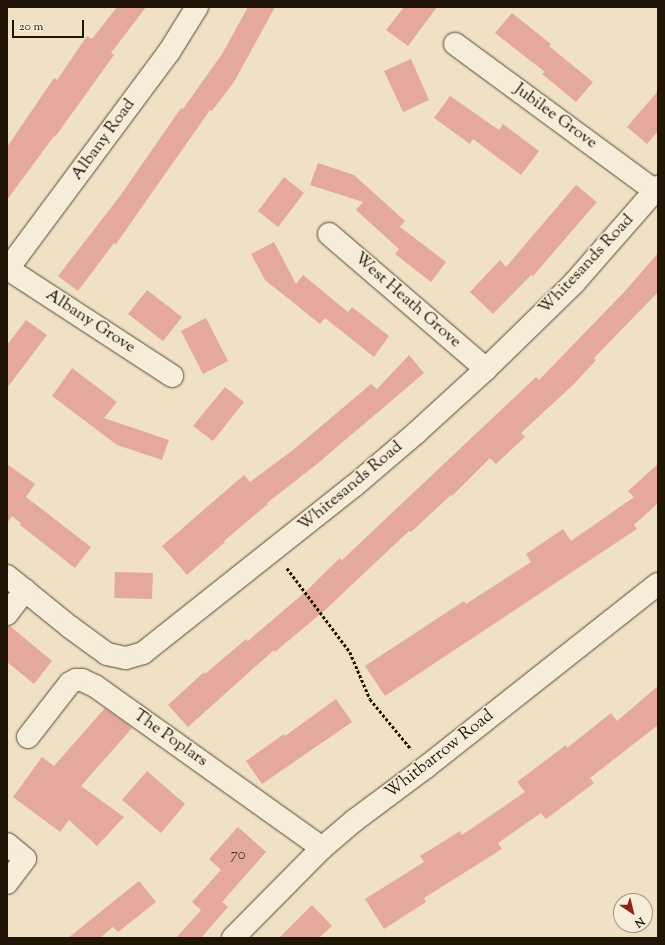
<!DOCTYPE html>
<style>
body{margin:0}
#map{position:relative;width:665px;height:945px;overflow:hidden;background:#f0e1c4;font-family:"Sorts Mill Goudy",serif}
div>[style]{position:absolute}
.building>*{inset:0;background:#e4a99a}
.path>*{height:2.5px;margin-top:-1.25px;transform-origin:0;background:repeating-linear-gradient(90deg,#211507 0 3px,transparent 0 5px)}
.roads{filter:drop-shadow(0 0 1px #554836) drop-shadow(0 0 1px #554836)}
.minor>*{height:22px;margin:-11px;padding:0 11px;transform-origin:11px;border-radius:11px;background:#f5ecd9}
span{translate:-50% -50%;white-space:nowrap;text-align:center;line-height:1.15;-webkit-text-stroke:3.5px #f5ecd9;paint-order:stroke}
.number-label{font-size:15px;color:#523a2c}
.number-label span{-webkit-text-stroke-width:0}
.street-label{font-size:17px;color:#211507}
.frame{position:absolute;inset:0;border:8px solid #211507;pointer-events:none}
.north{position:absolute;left:613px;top:893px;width:40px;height:40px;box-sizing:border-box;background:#f5ecd9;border:1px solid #a09685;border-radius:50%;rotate:145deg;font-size:11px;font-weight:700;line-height:16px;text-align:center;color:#211507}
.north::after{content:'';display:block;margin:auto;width:14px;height:18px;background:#8f2418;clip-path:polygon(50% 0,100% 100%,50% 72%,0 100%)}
.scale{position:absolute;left:12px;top:20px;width:72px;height:18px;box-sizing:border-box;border:2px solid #211507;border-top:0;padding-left:5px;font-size:12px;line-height:14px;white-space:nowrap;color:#211507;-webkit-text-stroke:3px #f5ecd9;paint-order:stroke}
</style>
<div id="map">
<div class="building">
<div style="clip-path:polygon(117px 7px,146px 7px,111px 53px,114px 55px,55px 137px,54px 136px,7px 200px,7px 147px,54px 78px,57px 80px,87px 36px,92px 39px)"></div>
<div style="clip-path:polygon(248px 7px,275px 7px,234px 82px,212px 111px,210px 110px,116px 244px,114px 243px,78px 291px,58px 276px,120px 196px,181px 108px,183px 109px,222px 54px)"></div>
<div style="clip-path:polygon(404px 7px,437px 7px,408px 46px,386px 30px)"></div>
<div style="clip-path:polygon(512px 13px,551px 44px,549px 46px,593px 82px,576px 102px,542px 74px,545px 72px,495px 33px)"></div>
<div style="clip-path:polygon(411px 59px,429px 100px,403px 112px,384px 71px)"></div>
<div style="clip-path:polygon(658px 91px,658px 131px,647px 144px,627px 127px)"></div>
<div style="clip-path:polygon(450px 96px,499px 130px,503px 124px,539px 151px,521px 175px,473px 139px,470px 144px,434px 118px)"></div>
<div style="clip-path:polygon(318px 163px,354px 175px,405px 221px,400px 227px,446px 262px,431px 282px,395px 254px,399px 249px,356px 210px,363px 202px,310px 185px)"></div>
<div style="clip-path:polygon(284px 177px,304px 193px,278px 227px,258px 211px)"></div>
<div style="clip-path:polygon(576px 185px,597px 202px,533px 276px,531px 275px,493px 314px,470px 292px,500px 260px,506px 267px)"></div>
<div style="clip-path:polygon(274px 242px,296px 284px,303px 275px,348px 312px,352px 307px,389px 336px,374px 357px,325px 318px,320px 324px,265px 280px,251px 254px)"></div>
<div style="clip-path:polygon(658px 253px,658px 292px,594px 358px,596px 360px,574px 384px,521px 433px,525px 437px,496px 464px,490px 458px,452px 496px,451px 495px,411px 532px,409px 531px,325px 610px,275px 652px,274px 650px,188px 727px,168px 705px,204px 672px,205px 674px,246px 639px,248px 641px,304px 593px,340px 558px,342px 560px,536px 377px,539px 380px,626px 290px)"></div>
<div style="clip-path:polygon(147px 290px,182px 317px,163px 341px,128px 314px)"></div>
<div style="clip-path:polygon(206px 318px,228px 361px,203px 374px,181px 331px)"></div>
<div style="clip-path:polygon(26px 320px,47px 335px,7px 388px,7px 345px)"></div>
<div style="clip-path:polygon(409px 355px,424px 373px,317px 464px,267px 503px,268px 504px,224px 541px,225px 542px,187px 575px,162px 546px,244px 475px,250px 482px,293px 450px,371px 384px,377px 389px)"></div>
<div style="clip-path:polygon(72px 368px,117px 402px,104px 418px,169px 440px,162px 460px,117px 445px,52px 396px)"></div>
<div style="clip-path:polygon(225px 387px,244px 402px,213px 441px,193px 426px)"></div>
<div style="clip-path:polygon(7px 464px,35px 484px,26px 497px,91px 547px,75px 568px,20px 525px,21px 523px,12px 516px,7px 523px)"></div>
<div style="clip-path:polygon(658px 464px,658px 503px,634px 525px,637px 529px,385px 696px,365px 666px,464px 601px,466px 604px,531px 562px,526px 554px,563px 529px,571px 541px,634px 497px,628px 491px)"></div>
<div style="clip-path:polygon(115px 572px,153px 573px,152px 599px,114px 598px)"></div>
<div style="clip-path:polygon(7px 626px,10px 626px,52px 661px,34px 684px,7px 662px)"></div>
<div style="clip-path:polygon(658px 686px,658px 725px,590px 778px,594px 783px,546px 819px,541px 813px,498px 843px,502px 849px,424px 898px,426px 902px,384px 929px,365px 899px,424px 862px,420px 856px,460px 831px,462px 835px,525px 792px,517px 782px,566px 745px,567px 748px,611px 713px,617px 721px)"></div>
<div style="clip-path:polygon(336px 699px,352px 722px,262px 784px,246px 761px,284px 734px,285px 736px)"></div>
<div style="clip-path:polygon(105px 708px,132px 728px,81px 786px,124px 817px,97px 846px,69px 820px,60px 832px,13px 797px,42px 757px,54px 766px)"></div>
<div style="clip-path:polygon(147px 771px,185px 804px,161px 833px,122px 800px)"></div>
<div style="clip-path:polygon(238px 827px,266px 852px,222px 902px,228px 907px,201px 938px,176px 938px,201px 910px,192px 902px,221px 870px,209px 859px)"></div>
<div style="clip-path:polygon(139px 881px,156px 902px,118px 932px,113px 927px,100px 938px,68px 938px)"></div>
<div style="clip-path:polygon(312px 905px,332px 926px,319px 938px,279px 938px)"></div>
</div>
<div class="path">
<div style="left:287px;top:568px;width:105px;rotate:53.1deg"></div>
<div style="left:350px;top:652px;width:51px;rotate:66.9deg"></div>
<div style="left:370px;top:699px;width:65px;rotate:50.6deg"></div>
</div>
<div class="roads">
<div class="minor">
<div style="left:455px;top:44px;width:248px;rotate:36.3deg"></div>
<div style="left:329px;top:234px;width:207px;rotate:40.7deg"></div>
<div style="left:8px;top:269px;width:196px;rotate:33.1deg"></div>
<div style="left:7px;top:270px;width:272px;rotate:-53.4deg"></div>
<div style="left:169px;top:52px;width:53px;rotate:-58.1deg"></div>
<div style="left:7px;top:576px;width:81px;rotate:39deg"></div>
<div style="left:70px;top:627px;width:46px;rotate:36.1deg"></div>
<div style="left:107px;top:654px;width:19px;rotate:12deg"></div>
<div style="left:126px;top:658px;width:18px;rotate:-16deg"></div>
<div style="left:143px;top:653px;width:269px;rotate:-38.4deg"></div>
<div style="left:354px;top:486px;width:82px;rotate:-40.5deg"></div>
<div style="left:416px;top:433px;width:95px;rotate:-42.4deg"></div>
<div style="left:486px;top:369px;width:123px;rotate:-44.3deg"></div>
<div style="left:574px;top:283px;width:128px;rotate:-48.8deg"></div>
<div style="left:7px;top:614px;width:30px;rotate:-53deg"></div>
<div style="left:28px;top:737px;width:68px;rotate:-52.1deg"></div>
<div style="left:70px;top:683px;width:7px;rotate:-27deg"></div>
<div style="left:76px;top:680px;width:6px"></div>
<div style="left:82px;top:680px;width:14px;rotate:25deg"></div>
<div style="left:95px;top:686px;width:279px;rotate:35.5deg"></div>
<div style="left:7px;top:844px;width:23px;rotate:40deg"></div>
<div style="left:25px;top:859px;width:30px;rotate:127deg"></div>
<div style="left:233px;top:938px;width:127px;rotate:-45.3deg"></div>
<div style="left:322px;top:848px;width:43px;rotate:-40.3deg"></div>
<div style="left:355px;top:820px;width:89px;rotate:-36.7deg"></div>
<div style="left:426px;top:767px;width:295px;rotate:-38.3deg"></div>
</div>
</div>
<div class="number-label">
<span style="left:238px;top:856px">70</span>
</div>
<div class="street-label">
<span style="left:555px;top:117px;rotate:36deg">Jubilee Grove</span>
<span style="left:104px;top:140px;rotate:-54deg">Albany Road</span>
<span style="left:587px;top:265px;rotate:-47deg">Whitesands Road</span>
<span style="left:407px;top:301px;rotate:41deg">West Heath Grove</span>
<span style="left:90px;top:322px;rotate:33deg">Albany Grove</span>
<span style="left:351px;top:487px;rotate:-40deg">Whitesands Road</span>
<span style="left:170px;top:739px;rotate:35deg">The Poplars</span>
<span style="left:440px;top:755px;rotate:-38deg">Whitbarrow Road</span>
</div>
<div class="frame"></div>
<div class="north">N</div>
<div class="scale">20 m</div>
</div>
